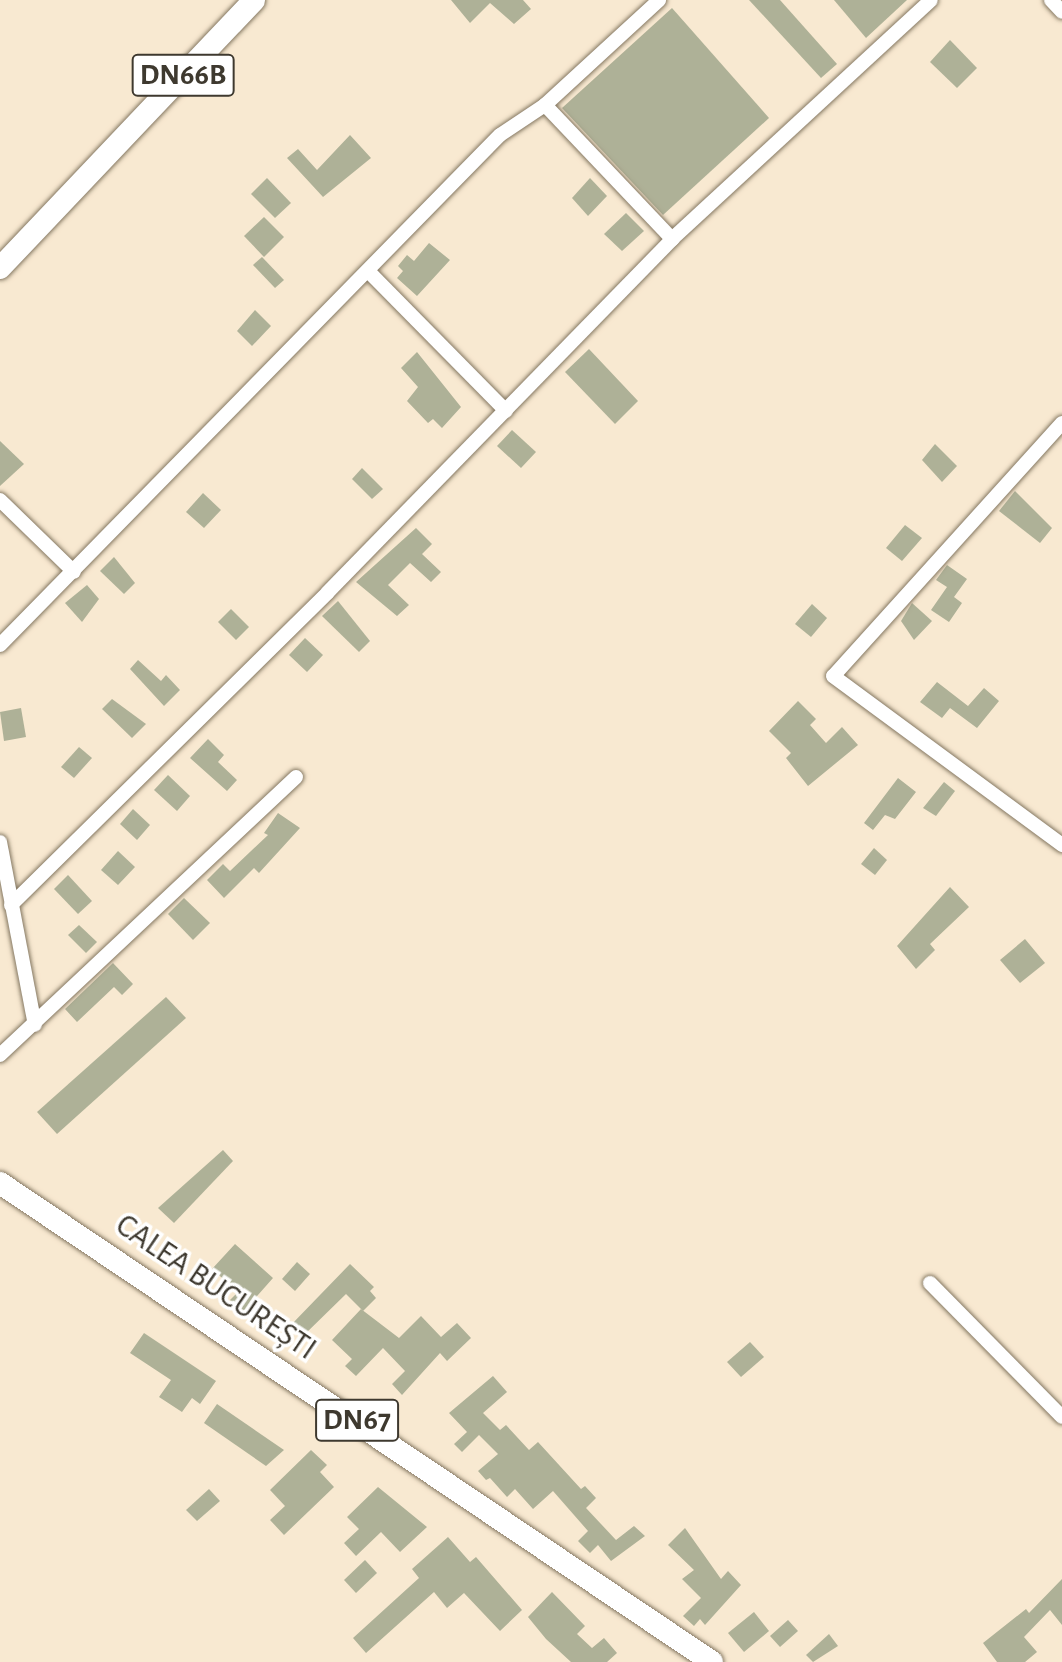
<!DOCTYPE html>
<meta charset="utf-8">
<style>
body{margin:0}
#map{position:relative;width:1062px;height:1662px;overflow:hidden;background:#f8e9d1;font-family:"Alegreya Sans",sans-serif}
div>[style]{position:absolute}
.building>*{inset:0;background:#aeb197}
.roads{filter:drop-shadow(0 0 2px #847761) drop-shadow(0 0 2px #847761)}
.minor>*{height:14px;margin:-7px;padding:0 7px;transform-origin:7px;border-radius:7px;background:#fff}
.primary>*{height:22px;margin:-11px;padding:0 11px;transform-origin:11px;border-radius:11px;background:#fff}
.trunk>*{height:22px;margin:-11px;padding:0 11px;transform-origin:11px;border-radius:11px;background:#fff}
span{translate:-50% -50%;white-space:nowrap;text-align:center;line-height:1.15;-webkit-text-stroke:7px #fff;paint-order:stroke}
.shield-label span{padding:2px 6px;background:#fff;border:2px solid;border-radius:6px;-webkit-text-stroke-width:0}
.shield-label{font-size:30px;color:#3e392f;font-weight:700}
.street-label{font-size:32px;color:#3e392f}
</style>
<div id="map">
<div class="building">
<div style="clip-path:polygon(451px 0,523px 0,531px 9px,514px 24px,490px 3px,470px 23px)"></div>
<div style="clip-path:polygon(749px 0,780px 0,837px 64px,821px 78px)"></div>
<div style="clip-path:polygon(834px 0,907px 0,866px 38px)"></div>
<div style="clip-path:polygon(672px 8px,769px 118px,663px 215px,562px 108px)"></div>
<div style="clip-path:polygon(950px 40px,977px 68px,957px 88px,930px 62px)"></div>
<div style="clip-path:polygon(350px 135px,371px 158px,323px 197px,287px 158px,298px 149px,317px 170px)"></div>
<div style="clip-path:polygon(267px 178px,291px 203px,275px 218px,251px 194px)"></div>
<div style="clip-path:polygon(590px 178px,607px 196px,588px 216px,572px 198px)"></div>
<div style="clip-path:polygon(626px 213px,644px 231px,622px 251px,604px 234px)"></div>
<div style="clip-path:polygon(264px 217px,284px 237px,264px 257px,244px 236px)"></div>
<div style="clip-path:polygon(429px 243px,450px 260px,417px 296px,397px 278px,403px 271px,398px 266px,407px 255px,414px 261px)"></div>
<div style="clip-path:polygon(262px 257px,284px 280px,275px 288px,253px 265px)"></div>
<div style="clip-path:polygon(255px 310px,271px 326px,252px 346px,237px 331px)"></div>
<div style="clip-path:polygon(589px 349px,638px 401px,615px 424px,565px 372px)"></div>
<div style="clip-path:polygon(417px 352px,461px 407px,442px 428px,433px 419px,428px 423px,407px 401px,418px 387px,401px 368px)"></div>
<div style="clip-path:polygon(512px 430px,536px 452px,521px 468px,497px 446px)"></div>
<div style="clip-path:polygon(0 441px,24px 464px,0 486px)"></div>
<div style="clip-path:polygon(935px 444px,957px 466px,942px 482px,922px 460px)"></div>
<div style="clip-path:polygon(362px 468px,383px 489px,372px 499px,352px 479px)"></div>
<div style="clip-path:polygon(1015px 491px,1052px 528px,1040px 543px,999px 511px)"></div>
<div style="clip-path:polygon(203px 493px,221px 510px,204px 528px,186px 512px)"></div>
<div style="clip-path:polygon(905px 525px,922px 538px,902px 561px,886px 548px)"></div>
<div style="clip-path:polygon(416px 528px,432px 544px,422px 554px,441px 572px,431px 582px,410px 563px,388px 585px,409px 605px,397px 616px,356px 582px)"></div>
<div style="clip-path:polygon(114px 557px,135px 583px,124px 594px,100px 571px)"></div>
<div style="clip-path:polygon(947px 565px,967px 579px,954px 597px,962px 603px,949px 622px,931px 610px,947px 587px,936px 580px)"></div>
<div style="clip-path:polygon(87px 585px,99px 599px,82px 622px,65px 603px)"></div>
<div style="clip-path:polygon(338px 601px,370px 641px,359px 652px,322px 616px)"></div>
<div style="clip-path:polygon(912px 603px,932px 621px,914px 640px,901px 621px)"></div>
<div style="clip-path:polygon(812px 604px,827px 618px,811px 637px,795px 624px)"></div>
<div style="clip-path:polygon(231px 609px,249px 627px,236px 640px,218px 622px)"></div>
<div style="clip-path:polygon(305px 638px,323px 655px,307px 672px,289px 655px)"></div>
<div style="clip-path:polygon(138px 660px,161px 681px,166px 675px,180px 690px,164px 706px,130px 669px)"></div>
<div style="clip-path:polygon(937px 682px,968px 706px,984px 688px,999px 701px,977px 728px,950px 708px,942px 718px,920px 702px)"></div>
<div style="clip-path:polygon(112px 699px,146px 724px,132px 738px,102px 709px)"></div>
<div style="clip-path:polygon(798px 701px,816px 719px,810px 725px,826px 743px,842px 727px,858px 745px,808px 786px,786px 758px,791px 753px,769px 731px)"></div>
<div style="clip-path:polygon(21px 708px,26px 737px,4px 741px,0 712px)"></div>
<div style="clip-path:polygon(208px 739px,224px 755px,218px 762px,237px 780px,227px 791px,190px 758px)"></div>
<div style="clip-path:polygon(79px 747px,92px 758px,74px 778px,61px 767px)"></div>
<div style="clip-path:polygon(168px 775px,190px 796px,177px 811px,154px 790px)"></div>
<div style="clip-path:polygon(898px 778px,916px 792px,895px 819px,885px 815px,873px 830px,864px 823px)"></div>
<div style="clip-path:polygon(944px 782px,955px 791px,936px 816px,923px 808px)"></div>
<div style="clip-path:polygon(133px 809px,150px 825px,137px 840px,120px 824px)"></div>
<div style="clip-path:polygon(278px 813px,300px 828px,259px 873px,254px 868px,224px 898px,207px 880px,223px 864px,230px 871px,268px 835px,264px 833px)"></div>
<div style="clip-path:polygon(874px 848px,887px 860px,875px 875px,861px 864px)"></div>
<div style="clip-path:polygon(118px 851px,135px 867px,118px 885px,101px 870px)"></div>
<div style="clip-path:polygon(68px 875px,92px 901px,78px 914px,54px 889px)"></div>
<div style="clip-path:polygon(950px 887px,969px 907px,930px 944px,935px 950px,916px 969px,897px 946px)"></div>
<div style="clip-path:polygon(184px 898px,210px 923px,193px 940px,168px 914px)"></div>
<div style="clip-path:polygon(79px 925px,97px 942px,86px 953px,68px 935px)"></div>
<div style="clip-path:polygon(1025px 939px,1045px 963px,1020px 983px,1000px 960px)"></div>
<div style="clip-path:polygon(113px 963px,133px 984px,122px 995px,114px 987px,77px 1022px,65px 1009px)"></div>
<div style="clip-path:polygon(166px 997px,186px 1018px,57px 1134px,37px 1112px)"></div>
<div style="clip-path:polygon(223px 1150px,233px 1161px,174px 1223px,158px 1208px)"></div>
<div style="clip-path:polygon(235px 1244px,273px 1278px,243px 1312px,230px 1300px,238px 1292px,212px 1269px)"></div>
<div style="clip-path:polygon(297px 1262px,310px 1274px,295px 1291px,282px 1279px)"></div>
<div style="clip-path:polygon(350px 1264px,374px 1287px,370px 1291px,376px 1298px,363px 1311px,346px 1294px,302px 1337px,290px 1326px)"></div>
<div style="clip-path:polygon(361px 1309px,399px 1338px,421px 1316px,441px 1337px,457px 1323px,471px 1338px,447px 1361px,440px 1353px,402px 1395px,392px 1384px,405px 1371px,383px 1348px,356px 1376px,345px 1366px,352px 1359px,332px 1340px)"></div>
<div style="clip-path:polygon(144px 1333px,216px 1381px,200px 1404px,192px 1398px,182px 1412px,159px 1397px,171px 1380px,130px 1353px)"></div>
<div style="clip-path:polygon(750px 1342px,764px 1357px,741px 1377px,727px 1362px)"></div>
<div style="clip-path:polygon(493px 1376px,507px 1392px,483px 1413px,500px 1430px,506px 1425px,529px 1450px,538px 1442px,581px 1489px,585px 1486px,596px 1498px,586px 1508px,616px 1540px,634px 1526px,645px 1536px,611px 1561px,598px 1545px,590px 1553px,578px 1541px,588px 1531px,553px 1491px,533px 1509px,515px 1489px,507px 1497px,490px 1478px,486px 1480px,478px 1471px,498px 1454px,479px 1435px,462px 1452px,454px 1444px,467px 1432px,449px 1413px)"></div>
<div style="clip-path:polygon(217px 1404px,284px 1450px,266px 1466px,204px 1423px)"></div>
<div style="clip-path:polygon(311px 1450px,327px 1465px,320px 1472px,334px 1487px,284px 1535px,270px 1520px,285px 1506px,270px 1490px)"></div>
<div style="clip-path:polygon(378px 1487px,427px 1527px,400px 1552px,381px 1532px,356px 1556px,344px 1543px,359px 1529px,347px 1517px)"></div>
<div style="clip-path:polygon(209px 1489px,220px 1501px,197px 1521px,186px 1510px)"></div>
<div style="clip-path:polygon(685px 1528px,721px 1579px,728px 1571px,741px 1585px,705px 1625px,700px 1619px,694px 1626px,683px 1616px,701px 1598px,682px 1579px,694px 1570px,668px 1545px)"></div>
<div style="clip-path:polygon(448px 1537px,470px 1562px,476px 1557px,522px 1610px,500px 1631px,464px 1593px,447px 1608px,434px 1592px,366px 1653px,353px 1638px,419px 1578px,412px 1569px)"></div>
<div style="clip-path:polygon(365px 1560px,377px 1573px,356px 1593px,344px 1580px)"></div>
<div style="clip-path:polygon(1062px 1579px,1062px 1625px,1050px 1610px,1024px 1637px,1037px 1652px,1025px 1662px,997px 1662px,983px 1643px,1026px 1609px,1029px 1613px)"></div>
<div style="clip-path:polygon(552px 1592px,585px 1626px,577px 1634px,592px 1648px,604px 1638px,617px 1653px,607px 1662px,571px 1662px,546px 1639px,528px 1617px)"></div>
<div style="clip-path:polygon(754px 1612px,769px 1631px,744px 1652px,728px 1633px)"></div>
<div style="clip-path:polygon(788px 1620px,798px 1631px,780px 1647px,770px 1636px)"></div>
<div style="clip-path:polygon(829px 1634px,838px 1646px,813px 1662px,806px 1655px)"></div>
</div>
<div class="roads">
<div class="minor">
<div style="left:1051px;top:0;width:16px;rotate:47deg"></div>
<div style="left:545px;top:105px;width:185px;rotate:46.5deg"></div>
<div style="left:369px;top:272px;width:195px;rotate:45.4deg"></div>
<div style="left:1062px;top:423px;width:341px;rotate:132.1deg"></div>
<div style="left:833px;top:676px;width:285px;rotate:36.4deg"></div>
<div style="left:0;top:500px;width:103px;rotate:44.2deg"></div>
<div style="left:0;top:645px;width:714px;rotate:-45.57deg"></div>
<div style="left:500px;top:135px;width:54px;rotate:-33.7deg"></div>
<div style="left:545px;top:105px;width:155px;rotate:-42.6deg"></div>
<div style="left:0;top:842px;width:186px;rotate:79.2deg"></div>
<div style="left:11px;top:905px;width:445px;rotate:-44.6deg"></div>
<div style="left:328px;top:592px;width:493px;rotate:-45.7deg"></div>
<div style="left:672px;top:239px;width:352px;rotate:-42.7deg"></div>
<div style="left:0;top:1055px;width:406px;rotate:-43.2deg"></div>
<div style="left:930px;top:1283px;width:188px;rotate:45.4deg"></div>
</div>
<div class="primary">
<div style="left:0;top:1183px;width:858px;rotate:33.93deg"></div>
</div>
<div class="trunk">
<div style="left:0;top:268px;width:369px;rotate:-46.5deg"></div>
</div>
</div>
<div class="shield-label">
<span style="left:183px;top:75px">DN66B</span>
<span style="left:357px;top:1420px">DN67</span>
</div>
<div class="street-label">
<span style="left:216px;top:1287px;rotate:34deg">CALEA BUCUREȘTI</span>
</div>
</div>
